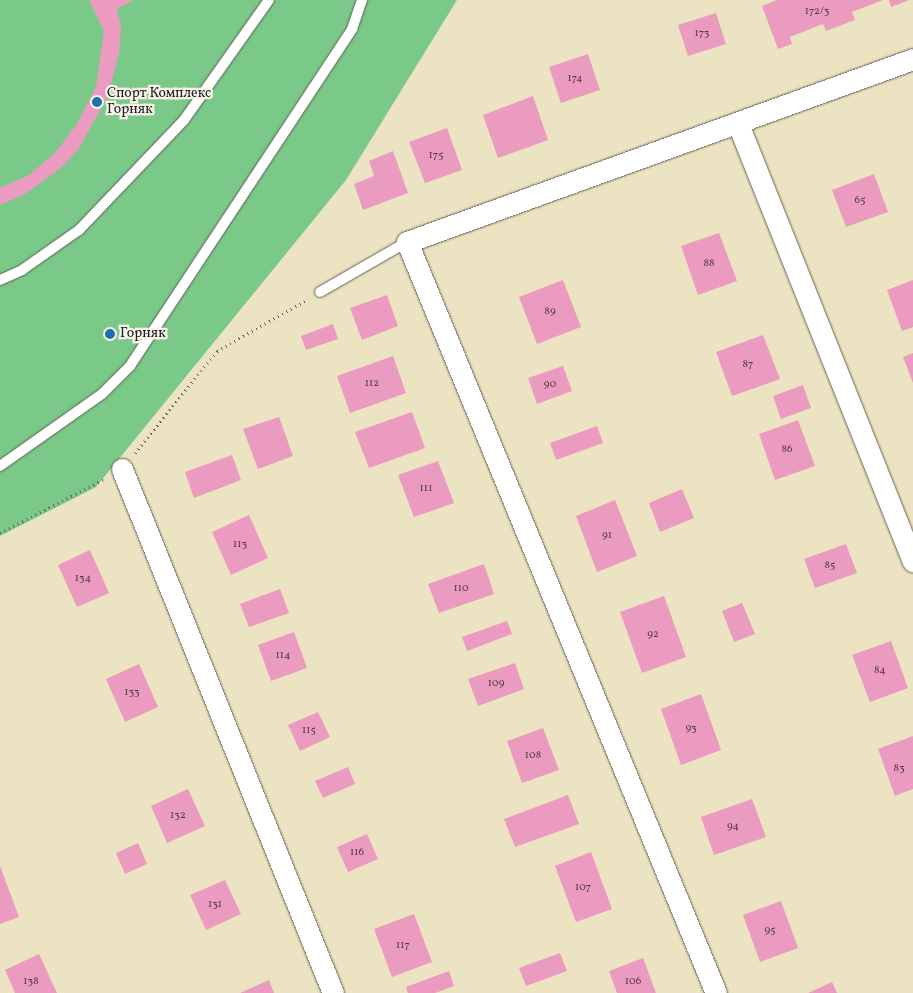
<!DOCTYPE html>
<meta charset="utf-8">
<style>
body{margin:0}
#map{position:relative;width:913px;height:993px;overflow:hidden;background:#ebe3c1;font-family:Vollkorn,serif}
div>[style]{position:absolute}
.green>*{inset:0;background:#7ac989}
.building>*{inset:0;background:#ec9bc0}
.path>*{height:3px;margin-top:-1.5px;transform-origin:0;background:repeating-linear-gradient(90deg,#646256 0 1px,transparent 0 5px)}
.roads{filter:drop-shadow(0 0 1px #646256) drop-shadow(0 0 1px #646256)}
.service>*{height:10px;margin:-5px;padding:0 5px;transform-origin:5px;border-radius:5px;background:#fff}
.minor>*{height:21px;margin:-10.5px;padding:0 10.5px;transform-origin:10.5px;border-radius:10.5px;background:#fff}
.dots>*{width:14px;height:14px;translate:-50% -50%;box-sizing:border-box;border:2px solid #f7f3e8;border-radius:50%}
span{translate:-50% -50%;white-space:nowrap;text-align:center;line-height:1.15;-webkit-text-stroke:4.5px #f7f3e8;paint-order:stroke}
.number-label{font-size:11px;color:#503c45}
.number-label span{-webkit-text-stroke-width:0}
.poi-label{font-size:14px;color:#1c1c1c}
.left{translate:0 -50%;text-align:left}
</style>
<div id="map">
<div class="green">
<div style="clip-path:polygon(0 0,457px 0,346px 180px,96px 487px,0 536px)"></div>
</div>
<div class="building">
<div style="clip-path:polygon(89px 0,134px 0,117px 9px,121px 26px,119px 54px,107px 98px,78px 150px,61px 168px,25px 194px,0 205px,0 188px,29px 175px,55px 153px,77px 124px,96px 87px,104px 31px)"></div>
<div style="clip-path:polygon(777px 0,883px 0,852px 12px,855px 20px,826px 31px,823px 24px,790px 37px,792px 44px,778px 49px,762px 6px)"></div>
<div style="clip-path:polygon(889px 0,909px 0,891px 7px)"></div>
<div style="clip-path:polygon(716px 13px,726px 44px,688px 56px,678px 25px)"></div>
<div style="clip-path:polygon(588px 54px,600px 90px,561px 103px,549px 67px)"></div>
<div style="clip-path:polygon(533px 96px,548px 140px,498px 158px,483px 115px)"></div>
<div style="clip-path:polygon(447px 128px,462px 170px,425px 183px,409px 142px)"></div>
<div style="clip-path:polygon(393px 151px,408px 193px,363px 210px,354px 184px,374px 176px,369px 161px)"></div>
<div style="clip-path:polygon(874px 174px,888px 212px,846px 227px,832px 190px)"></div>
<div style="clip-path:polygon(719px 233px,737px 281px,698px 295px,681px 246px)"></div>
<div style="clip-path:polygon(563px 280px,581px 327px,537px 344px,519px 297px)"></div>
<div style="clip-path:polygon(913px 280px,913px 327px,902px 331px,887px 290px)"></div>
<div style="clip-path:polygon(387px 295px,398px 326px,362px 340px,350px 308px)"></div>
<div style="clip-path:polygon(333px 324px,338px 339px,306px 350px,301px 336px)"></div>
<div style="clip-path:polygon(763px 335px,780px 379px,732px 396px,716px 352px)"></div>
<div style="clip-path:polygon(913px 353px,913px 383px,903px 357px)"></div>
<div style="clip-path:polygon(393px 356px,406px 393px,350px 413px,337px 376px)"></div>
<div style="clip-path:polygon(563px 366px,572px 391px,537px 404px,528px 378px)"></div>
<div style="clip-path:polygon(803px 385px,811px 408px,781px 419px,773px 396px)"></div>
<div style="clip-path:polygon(412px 412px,425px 448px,369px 468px,355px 432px)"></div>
<div style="clip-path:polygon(279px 417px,293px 456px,258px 469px,243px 429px)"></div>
<div style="clip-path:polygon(798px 420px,815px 466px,775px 480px,759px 434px)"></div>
<div style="clip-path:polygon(597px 426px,603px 443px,556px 460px,550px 443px)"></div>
<div style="clip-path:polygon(232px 455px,241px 480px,194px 498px,185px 472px)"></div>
<div style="clip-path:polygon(438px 461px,454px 503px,414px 517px,398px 475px)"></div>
<div style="clip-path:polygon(682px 489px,694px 518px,660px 532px,649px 503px)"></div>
<div style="clip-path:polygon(615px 500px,637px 556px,597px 572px,576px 516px)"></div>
<div style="clip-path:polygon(249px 515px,268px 558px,231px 575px,212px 532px)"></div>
<div style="clip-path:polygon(846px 544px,857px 573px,815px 588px,804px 559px)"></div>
<div style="clip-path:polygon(90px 550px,109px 593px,77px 607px,58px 565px)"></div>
<div style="clip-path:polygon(484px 564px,494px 594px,439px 613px,428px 584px)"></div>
<div style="clip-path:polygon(280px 589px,289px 613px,249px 627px,240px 604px)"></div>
<div style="clip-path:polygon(664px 596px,686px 657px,642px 673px,620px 612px)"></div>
<div style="clip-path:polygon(742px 603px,755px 634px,734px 642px,722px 611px)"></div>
<div style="clip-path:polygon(507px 621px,512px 634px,467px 651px,462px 637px)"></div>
<div style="clip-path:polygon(294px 632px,307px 668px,271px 681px,258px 645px)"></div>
<div style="clip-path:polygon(891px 641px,908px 688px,870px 702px,852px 655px)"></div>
<div style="clip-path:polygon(515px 663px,524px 689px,478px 706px,468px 679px)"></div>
<div style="clip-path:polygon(139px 664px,158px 707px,125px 722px,106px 679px)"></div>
<div style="clip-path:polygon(701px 694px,721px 750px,681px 765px,661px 709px)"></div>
<div style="clip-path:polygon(318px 712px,330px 737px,300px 751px,288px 725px)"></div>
<div style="clip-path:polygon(543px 728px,559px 770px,522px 783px,507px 741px)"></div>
<div style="clip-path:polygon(913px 736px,913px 789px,895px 796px,878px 749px)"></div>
<div style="clip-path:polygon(348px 767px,355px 784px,323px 798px,315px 781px)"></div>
<div style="clip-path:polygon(188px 789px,205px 826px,167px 843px,151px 806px)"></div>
<div style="clip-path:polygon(568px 795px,579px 824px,515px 847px,504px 819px)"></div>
<div style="clip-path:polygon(752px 799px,766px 837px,714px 855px,701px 817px)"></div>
<div style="clip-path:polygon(367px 834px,378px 859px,348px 872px,337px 847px)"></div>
<div style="clip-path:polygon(138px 843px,147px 864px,125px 874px,116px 853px)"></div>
<div style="clip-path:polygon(591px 852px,612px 909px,576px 922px,555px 866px)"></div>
<div style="clip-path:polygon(0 866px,19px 917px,0 924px)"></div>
<div style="clip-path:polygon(225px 880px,241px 914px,206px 930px,190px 895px)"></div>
<div style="clip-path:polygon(781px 901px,798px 948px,760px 962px,743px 915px)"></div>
<div style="clip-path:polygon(414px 914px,432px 962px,392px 977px,374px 929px)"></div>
<div style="clip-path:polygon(560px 953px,567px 971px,526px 986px,519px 968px)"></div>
<div style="clip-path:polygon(39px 954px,57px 993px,15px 993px,5px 970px)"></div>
<div style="clip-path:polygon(643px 958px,656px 993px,617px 993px,609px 971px)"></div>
<div style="clip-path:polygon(449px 971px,454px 986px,435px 993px,408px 993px,406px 987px)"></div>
<div style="clip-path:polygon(269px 980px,274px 993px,240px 993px)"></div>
<div style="clip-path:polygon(832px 982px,837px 993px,808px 993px)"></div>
</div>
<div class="path">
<div style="left:135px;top:453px;width:131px;rotate:-51.2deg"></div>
<div style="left:217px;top:351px;width:105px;rotate:-29.7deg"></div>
<div style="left:0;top:533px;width:117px;rotate:-27.4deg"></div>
</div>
<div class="roads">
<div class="service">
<div style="left:0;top:280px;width:24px;rotate:-24deg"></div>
<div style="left:22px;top:270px;width:70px;rotate:-35.1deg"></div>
<div style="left:79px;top:230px;width:152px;rotate:-46.3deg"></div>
<div style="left:184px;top:120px;width:147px;rotate:-54.7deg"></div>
<div style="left:320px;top:292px;width:100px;rotate:-29.9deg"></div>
<div style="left:0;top:466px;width:125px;rotate:-35.2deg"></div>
<div style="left:102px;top:394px;width:40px;rotate:-45deg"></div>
<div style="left:130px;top:366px;width:404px;rotate:-56.6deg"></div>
<div style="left:352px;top:29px;width:31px;rotate:-71deg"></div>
</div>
<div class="minor">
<div style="left:738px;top:124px;width:471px;rotate:68.2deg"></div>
<div style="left:122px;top:469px;width:565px;rotate:68.07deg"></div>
<div style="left:716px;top:993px;width:812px;rotate:-112.36deg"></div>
<div style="left:407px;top:242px;width:538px;rotate:-19.88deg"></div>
</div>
</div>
<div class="dots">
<div style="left:97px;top:102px;background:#1f6fb2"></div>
<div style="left:110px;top:334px;background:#1f6fb2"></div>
</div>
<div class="number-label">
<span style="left:817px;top:12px">172/3</span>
<span style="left:702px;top:34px">173</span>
<span style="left:575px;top:79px">174</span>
<span style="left:436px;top:156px">175</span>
<span style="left:860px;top:201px">65</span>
<span style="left:709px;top:264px">88</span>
<span style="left:550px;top:312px">89</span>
<span style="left:748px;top:365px">87</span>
<span style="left:372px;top:384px">112</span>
<span style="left:550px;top:385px">90</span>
<span style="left:787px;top:450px">86</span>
<span style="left:426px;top:489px">111</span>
<span style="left:607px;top:536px">91</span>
<span style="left:240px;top:545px">113</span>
<span style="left:830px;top:566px">85</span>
<span style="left:83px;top:579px">134</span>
<span style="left:461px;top:589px">110</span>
<span style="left:653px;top:635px">92</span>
<span style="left:283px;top:656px">114</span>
<span style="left:880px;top:671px">84</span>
<span style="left:496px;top:684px">109</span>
<span style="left:132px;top:693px">133</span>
<span style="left:691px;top:729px">93</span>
<span style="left:309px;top:731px">115</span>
<span style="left:533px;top:756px">108</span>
<span style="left:899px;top:769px">83</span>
<span style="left:178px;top:816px">132</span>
<span style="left:733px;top:827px">94</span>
<span style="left:357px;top:853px">116</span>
<span style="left:583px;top:888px">107</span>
<span style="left:215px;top:905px">131</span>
<span style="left:770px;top:931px">95</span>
<span style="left:403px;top:946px">117</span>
<span style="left:31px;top:982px">138</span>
<span style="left:633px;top:982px">106</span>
</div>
<div class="poi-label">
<span class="left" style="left:107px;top:102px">Спорт Комплекс<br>Горняк</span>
<span class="left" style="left:120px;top:334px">Горняк</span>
</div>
</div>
